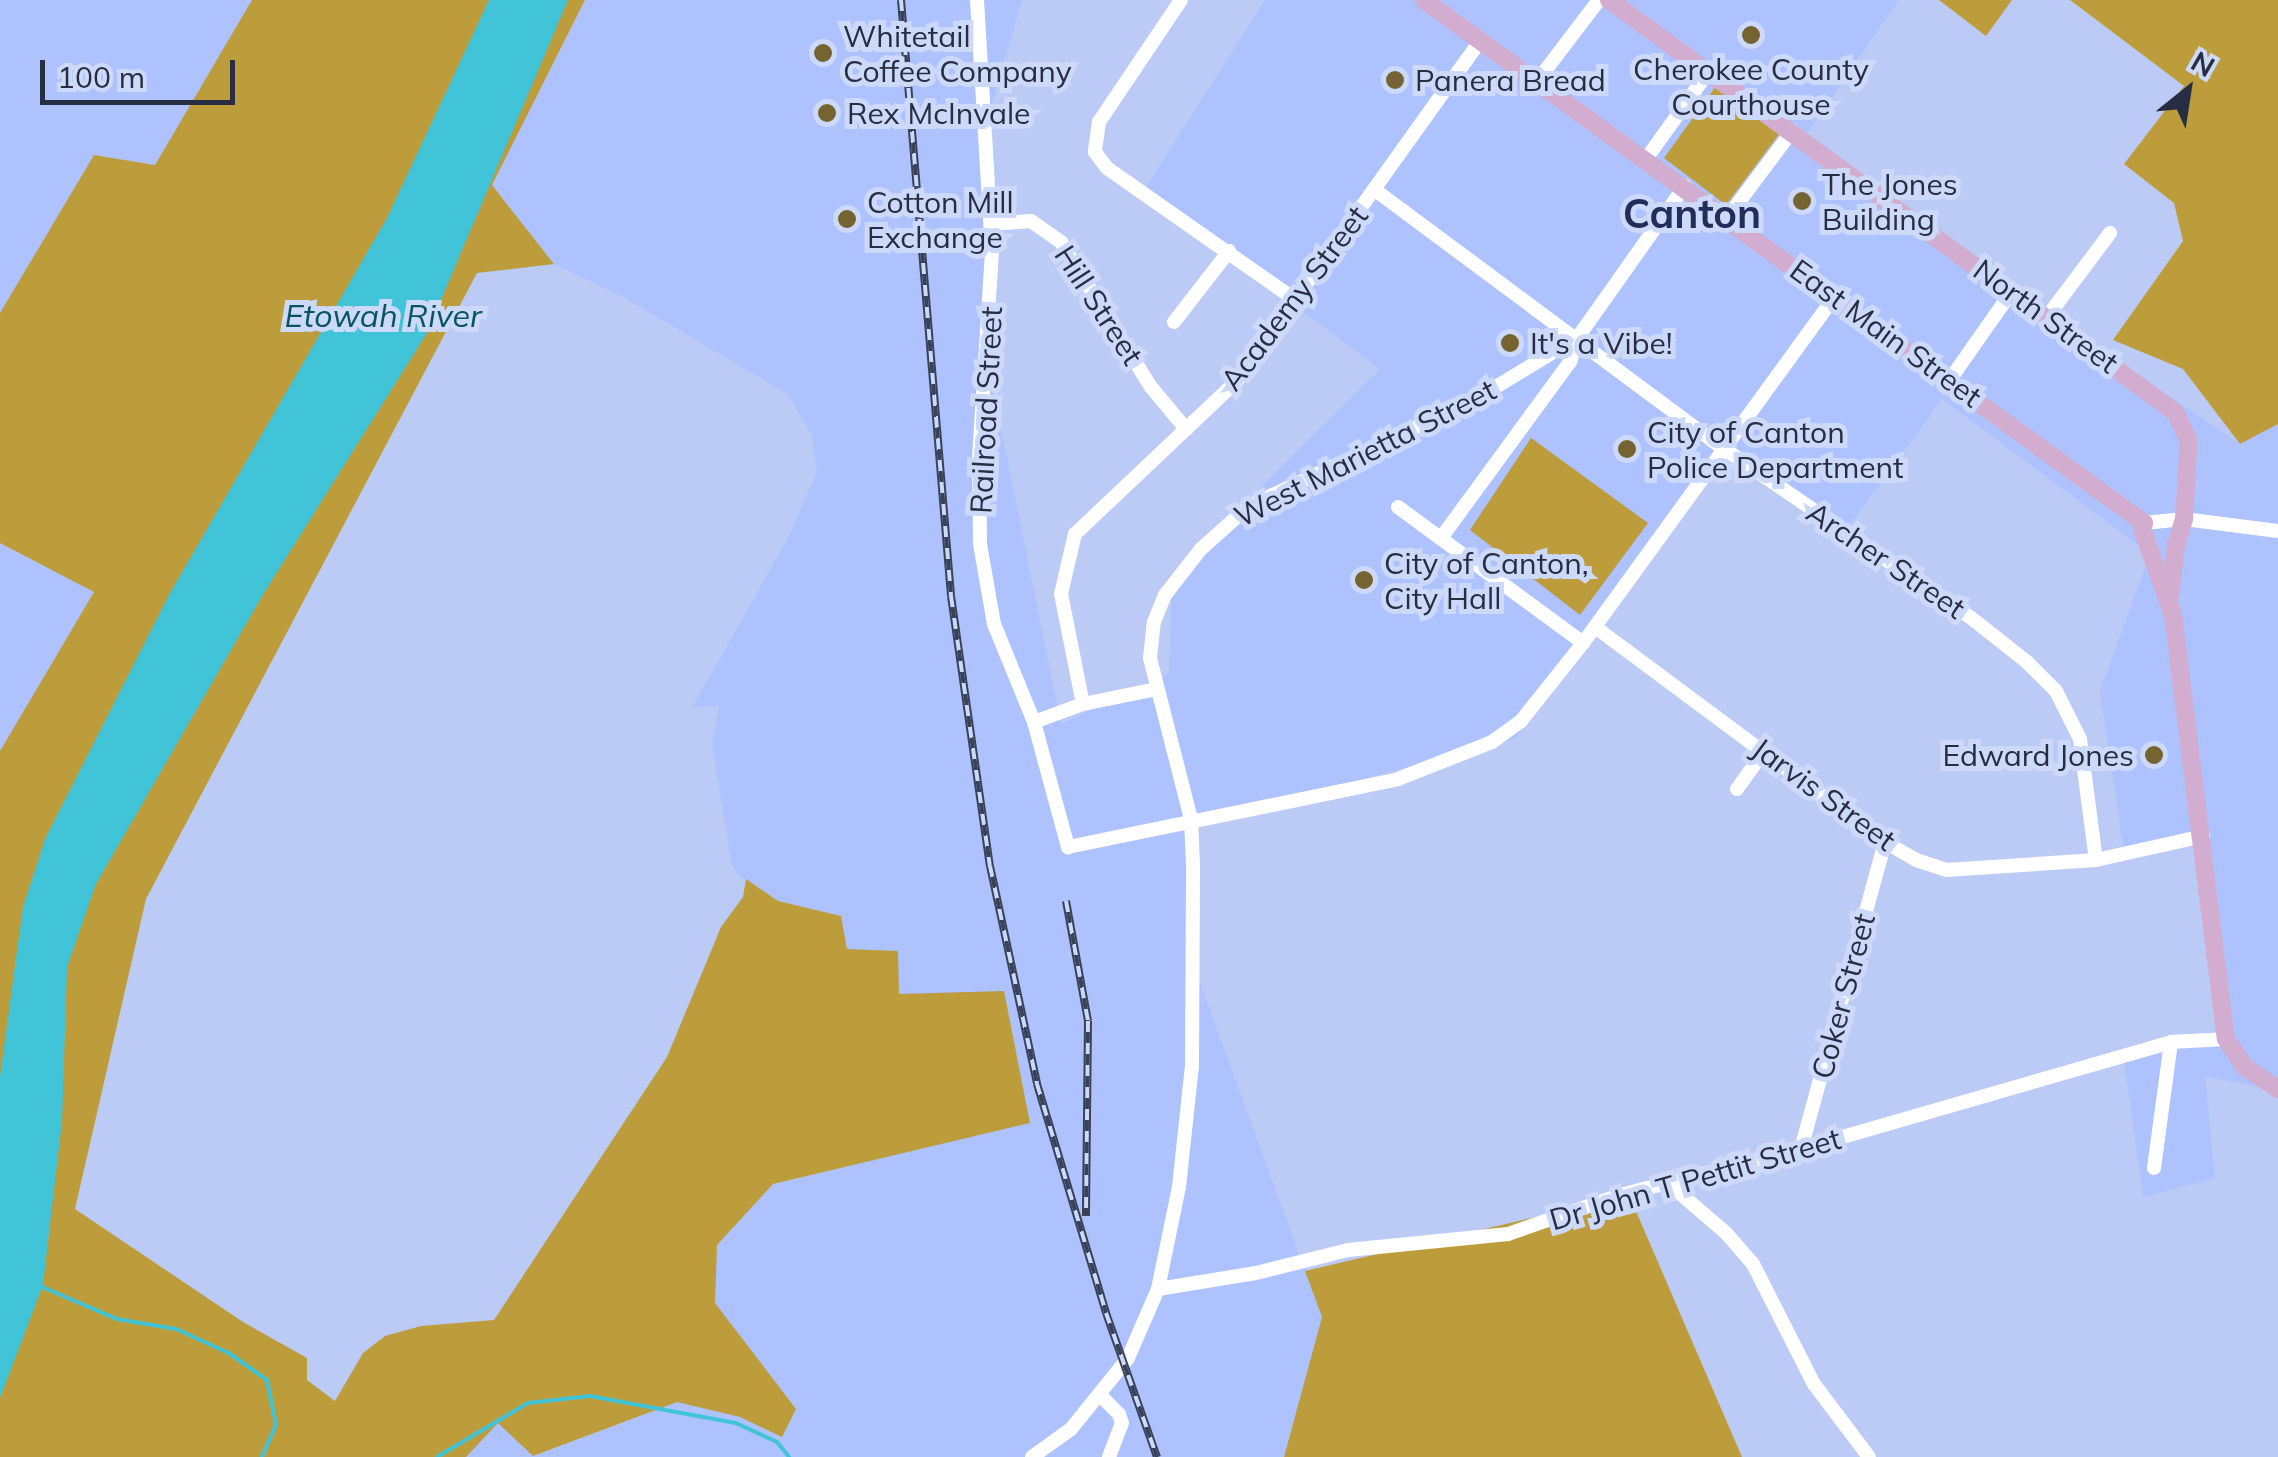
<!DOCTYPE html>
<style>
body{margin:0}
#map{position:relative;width:2278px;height:1457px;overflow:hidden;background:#bccbf6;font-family:Mulish,sans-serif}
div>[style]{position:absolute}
.built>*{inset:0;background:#adc2fe}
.green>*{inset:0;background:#bd9c3c}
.water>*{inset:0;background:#42c4d8}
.stream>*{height:4px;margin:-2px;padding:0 2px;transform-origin:2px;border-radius:2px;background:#42c4d8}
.minor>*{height:14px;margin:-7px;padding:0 7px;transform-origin:7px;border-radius:7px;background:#fff}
.major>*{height:18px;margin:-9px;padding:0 9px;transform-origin:9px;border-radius:9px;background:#d3add0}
.rail>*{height:8px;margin-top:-4px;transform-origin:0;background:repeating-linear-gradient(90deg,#cdd9f9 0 11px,#3a425a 0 22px);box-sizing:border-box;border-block:2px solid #3a425a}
.dots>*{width:28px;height:28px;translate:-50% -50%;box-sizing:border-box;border:5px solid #cdd9f9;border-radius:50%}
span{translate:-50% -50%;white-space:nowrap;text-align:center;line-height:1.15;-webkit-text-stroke:10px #cdd9f9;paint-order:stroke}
.poi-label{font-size:30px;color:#272e43}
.left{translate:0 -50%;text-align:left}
.right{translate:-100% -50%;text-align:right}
.street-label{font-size:30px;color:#272e43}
.water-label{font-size:32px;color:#07555f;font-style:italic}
.district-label{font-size:40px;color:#222e59;font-weight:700}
.north{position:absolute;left:2138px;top:40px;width:100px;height:100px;-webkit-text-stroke:8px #cdd9f9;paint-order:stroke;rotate:30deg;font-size:28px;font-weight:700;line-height:40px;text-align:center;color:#272e43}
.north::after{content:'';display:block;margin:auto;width:35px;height:45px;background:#272e43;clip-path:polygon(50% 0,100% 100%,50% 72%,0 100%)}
.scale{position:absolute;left:40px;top:60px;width:195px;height:45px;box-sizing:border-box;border:5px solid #272e43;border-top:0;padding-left:12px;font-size:30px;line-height:35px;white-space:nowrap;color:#272e43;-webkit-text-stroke:8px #cdd9f9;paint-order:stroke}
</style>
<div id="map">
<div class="built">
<div style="clip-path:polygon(0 0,252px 0,155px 165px,94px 155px,0 313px)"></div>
<div style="clip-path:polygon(585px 0,1022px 0,992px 103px,984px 344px,1061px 724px,1169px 673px,1172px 575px,1380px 369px,1143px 192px,1265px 0,1899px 0,1804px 137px,1992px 276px,2240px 444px,2278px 424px,2278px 1091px,2205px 1076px,2215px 1178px,2143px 1197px,2124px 1059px,2231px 1025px,2208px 838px,2124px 853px,2100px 691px,2150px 554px,1942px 399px,1847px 529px,1730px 444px,1516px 738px,1194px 824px,1199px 980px,1322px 1317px,1284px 1457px,466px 1457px,498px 1422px,534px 1456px,677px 1402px,740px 1417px,782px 1436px,795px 1409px,715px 1303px,716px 1245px,773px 1184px,1030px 1122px,847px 949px,841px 916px,778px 901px,738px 875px,731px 861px,712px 744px,719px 705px,692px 708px,788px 538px,817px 472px,812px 436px,789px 395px,625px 298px,554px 264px,492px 185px)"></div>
<div style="clip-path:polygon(0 543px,94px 592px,0 751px)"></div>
</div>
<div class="green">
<div style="clip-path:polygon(252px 0,585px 0,492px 185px,554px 264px,477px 273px,146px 899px,75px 1209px,243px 1322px,307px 1358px,307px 1380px,335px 1401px,363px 1353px,385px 1336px,421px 1326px,494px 1320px,667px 1057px,721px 927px,743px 897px,746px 879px,778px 901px,841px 916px,847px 949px,898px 951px,899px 994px,1004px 991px,1030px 1123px,773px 1184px,717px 1245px,715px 1303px,796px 1409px,782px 1437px,740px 1417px,677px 1402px,533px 1456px,498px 1423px,466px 1457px,0 1457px,0 751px,94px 592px,0 543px,0 313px,94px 155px,155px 165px)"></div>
<div style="clip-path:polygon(1939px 0,2012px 0,1986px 36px)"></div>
<div style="clip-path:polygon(2070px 0,2278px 0,2278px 424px,2240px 444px,2183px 369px,2113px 340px,2183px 241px,2174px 203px,2124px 164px,2184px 86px)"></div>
<div style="clip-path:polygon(1716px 86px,1780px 133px,1726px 205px,1664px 158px)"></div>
<div style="clip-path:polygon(1531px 438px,1648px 523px,1580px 615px,1470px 530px)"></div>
<div style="clip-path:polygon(1629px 1195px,1742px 1457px,1284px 1457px,1322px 1317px,1305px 1271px)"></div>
</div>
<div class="water">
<div style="clip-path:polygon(489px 0,568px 0,427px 333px,264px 593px,96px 884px,67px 967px,62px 1121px,43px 1285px,0 1398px,0 1076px,23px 907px,45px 839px,170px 593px,387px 218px)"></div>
</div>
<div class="stream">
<div style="left:40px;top:1286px;width:84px;rotate:23.2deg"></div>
<div style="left:117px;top:1319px;width:60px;rotate:9.6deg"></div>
<div style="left:176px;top:1329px;width:58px;rotate:24.4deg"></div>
<div style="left:229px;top:1353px;width:47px;rotate:35.4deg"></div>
<div style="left:267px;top:1380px;width:46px;rotate:78.7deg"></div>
<div style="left:276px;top:1425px;width:35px;rotate:114deg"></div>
<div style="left:437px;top:1457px;width:106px;rotate:-30.7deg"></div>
<div style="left:528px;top:1403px;width:62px;rotate:-6.4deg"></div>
<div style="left:590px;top:1396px;width:148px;rotate:10.5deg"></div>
<div style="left:736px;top:1423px;width:45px;rotate:24.9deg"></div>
<div style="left:777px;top:1442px;width:19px;rotate:51deg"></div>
</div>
<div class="minor">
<div style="left:977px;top:0;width:251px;rotate:86.6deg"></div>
<div style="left:992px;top:251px;width:209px;rotate:93.6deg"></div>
<div style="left:979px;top:460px;width:84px;rotate:89.3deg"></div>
<div style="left:980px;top:544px;width:81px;rotate:80.1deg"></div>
<div style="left:994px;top:624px;width:106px;rotate:67.8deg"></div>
<div style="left:1034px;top:722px;width:130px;rotate:74.8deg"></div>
<div style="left:1068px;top:847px;width:337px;rotate:-11.6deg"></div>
<div style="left:1398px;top:779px;width:101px;rotate:-21.5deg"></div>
<div style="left:1492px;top:742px;width:36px;rotate:-36deg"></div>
<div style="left:1521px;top:721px;width:100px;rotate:-51.5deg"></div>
<div style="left:1583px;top:643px;width:429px;rotate:-54deg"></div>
<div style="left:1181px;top:0;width:147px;rotate:123.9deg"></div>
<div style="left:1099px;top:122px;width:30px;rotate:98deg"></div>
<div style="left:1095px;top:152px;width:20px;rotate:53deg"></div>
<div style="left:1107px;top:168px;width:232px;rotate:35deg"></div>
<div style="left:1538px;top:80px;width:101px;rotate:-52.7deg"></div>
<div style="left:1646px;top:159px;width:108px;rotate:-54.4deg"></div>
<div style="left:1375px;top:190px;width:433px;rotate:36.6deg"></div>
<div style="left:1723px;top:448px;width:299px;rotate:34.4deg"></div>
<div style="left:1970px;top:617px;width:73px;rotate:38.3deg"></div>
<div style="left:2027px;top:662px;width:41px;rotate:45deg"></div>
<div style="left:2056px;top:691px;width:54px;rotate:63.4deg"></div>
<div style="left:2080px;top:739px;width:122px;rotate:82.5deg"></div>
<div style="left:1727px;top:218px;width:109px;rotate:-53.2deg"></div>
<div style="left:991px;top:224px;width:40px;rotate:-4.3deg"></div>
<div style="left:1031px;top:221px;width:37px;rotate:35deg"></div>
<div style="left:1061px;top:242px;width:171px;rotate:58.2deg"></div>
<div style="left:1151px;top:387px;width:55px;rotate:50.2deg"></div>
<div style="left:2047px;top:317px;width:105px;rotate:-53.1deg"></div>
<div style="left:1174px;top:322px;width:90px;rotate:-52.2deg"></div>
<div style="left:1949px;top:381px;width:110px;rotate:-55deg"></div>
<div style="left:1398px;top:507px;width:230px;rotate:36.3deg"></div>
<div style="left:2144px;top:523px;width:40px;rotate:-5.7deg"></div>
<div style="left:2184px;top:519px;width:95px;rotate:7.3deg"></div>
<div style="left:1441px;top:538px;width:218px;rotate:-53.8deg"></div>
<div style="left:1570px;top:362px;width:26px;rotate:-72deg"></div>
<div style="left:1578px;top:337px;width:185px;rotate:-54.7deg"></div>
<div style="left:1595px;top:627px;width:361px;rotate:36.6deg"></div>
<div style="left:1885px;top:842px;width:36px;rotate:30deg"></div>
<div style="left:1916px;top:860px;width:32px;rotate:18deg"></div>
<div style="left:1946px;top:870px;width:150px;rotate:-3.8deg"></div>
<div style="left:2096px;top:860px;width:110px;rotate:-12.6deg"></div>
<div style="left:1083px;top:704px;width:112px;rotate:-101.3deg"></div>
<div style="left:1061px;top:594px;width:62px;rotate:-76.9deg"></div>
<div style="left:1075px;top:534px;width:221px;rotate:-43.4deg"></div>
<div style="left:1236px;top:382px;width:421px;rotate:-54.4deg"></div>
<div style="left:1034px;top:722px;width:52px;rotate:-20.2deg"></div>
<div style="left:1083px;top:704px;width:76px;rotate:-11.5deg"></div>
<div style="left:1737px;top:789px;width:48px;rotate:-54.3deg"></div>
<div style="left:1801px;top:1149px;width:318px;rotate:-74.7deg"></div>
<div style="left:2154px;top:1168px;width:127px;rotate:-82.3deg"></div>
<div style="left:1668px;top:1183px;width:77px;rotate:40.8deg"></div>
<div style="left:1726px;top:1233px;width:41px;rotate:48.9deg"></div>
<div style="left:1753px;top:1264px;width:135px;rotate:63.1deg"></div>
<div style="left:1814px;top:1384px;width:91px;rotate:53deg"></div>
<div style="left:1158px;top:1289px;width:99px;rotate:-9.3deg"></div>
<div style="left:1256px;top:1273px;width:95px;rotate:-14deg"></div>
<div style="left:1348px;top:1250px;width:161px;rotate:-5.7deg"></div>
<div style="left:1508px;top:1234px;width:119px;rotate:-19.2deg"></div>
<div style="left:1620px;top:1195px;width:187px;rotate:-14.3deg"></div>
<div style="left:1801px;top:1149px;width:385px;rotate:-16.1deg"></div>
<div style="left:2171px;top:1042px;width:55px;rotate:-3.1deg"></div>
<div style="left:1100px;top:1395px;width:27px;rotate:45deg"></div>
<div style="left:1119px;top:1414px;width:9px;rotate:72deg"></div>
<div style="left:1122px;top:1423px;width:36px;rotate:111deg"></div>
<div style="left:1032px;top:1457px;width:48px;rotate:-35.7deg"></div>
<div style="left:1071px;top:1429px;width:91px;rotate:-51.2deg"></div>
<div style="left:1128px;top:1358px;width:75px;rotate:-66.5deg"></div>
<div style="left:1158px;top:1289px;width:104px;rotate:-78.4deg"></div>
<div style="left:1179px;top:1187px;width:123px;rotate:-83.9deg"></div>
<div style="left:1192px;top:1065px;width:199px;rotate:-89.7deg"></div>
<div style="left:1193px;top:866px;width:47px;rotate:-92.4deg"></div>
<div style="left:1191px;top:819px;width:166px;rotate:-104.3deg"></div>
<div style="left:1150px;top:658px;width:36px;rotate:-84deg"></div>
<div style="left:1154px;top:622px;width:29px;rotate:-68deg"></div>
<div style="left:1165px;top:595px;width:58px;rotate:-52deg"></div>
<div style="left:1201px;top:549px;width:64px;rotate:-41.9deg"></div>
<div style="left:1249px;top:506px;width:251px;rotate:-25.2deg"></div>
<div style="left:1476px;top:399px;width:119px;rotate:-31.3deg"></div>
</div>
<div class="major">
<div style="left:1424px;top:0;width:890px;rotate:35.99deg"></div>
<div style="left:2144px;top:523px;width:6px;rotate:108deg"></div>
<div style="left:2142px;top:529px;width:91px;rotate:70.2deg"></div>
<div style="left:2173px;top:615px;width:427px;rotate:82.9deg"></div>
<div style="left:2226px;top:1039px;width:34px;rotate:56deg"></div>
<div style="left:2245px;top:1067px;width:40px;rotate:34deg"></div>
<div style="left:1609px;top:0;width:700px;rotate:36.05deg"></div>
<div style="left:2175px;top:412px;width:30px;rotate:64deg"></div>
<div style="left:2188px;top:439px;width:14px;rotate:90deg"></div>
<div style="left:2188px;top:453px;width:66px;rotate:93.5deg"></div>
<div style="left:2184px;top:519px;width:27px;rotate:107deg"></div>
<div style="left:2176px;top:545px;width:51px;rotate:96.7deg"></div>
</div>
<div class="rail">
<div style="left:901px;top:0;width:598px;rotate:85.2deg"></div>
<div style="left:951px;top:596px;width:273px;rotate:81.8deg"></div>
<div style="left:990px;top:866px;width:223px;rotate:77.8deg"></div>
<div style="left:1037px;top:1084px;width:239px;rotate:73.2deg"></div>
<div style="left:1106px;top:1313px;width:153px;rotate:70.5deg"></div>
<div style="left:1066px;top:901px;width:122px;rotate:79.6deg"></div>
<div style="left:1088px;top:1021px;width:195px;rotate:90.6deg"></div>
</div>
<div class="dots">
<div style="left:1751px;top:35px;background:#756331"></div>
<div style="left:823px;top:53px;background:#756331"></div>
<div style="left:1395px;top:80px;background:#756331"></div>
<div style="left:827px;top:113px;background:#756331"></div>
<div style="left:1802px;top:201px;background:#756331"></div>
<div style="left:847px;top:219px;background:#756331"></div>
<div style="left:1510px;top:343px;background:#756331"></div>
<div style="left:1627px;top:449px;background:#756331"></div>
<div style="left:1364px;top:580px;background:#756331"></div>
<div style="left:2154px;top:755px;background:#756331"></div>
</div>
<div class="poi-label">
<span class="left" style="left:843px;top:53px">Whitetail<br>Coffee Company</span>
<span style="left:1751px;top:86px">Cherokee County<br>Courthouse</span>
<span class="left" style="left:1415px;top:80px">Panera Bread</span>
<span class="left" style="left:847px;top:113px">Rex McInvale</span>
<span class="left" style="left:1822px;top:201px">The Jones<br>Building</span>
<span class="left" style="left:867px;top:219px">Cotton Mill<br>Exchange</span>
<span class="left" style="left:1530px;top:343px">It's a Vibe!</span>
<span class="left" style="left:1647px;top:449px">City of Canton<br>Police Department</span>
<span class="left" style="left:1384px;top:580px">City of Canton,<br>City Hall</span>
<span class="right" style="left:2134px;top:755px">Edward Jones</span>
</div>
<div class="street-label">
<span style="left:1294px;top:298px;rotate:-53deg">Academy Street</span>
<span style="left:1099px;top:305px;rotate:57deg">Hill Street</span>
<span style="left:2046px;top:316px;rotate:36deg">North Street</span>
<span style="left:1886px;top:333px;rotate:36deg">East Main Street</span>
<span style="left:986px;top:410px;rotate:-87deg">Railroad Street</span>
<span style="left:1365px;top:453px;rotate:-27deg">West Marietta Street</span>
<span style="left:1886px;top:560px;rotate:34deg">Archer Street</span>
<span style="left:1824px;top:794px;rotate:36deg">Jarvis Street</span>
<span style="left:1843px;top:996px;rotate:-75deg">Coker Street</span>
<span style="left:1695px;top:1179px;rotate:-16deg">Dr John T Pettit Street</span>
</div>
<div class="water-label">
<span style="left:383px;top:315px">Etowah River</span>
</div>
<div class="district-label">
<span style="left:1692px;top:213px">Canton</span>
</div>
<div class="north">N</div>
<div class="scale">100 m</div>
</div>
